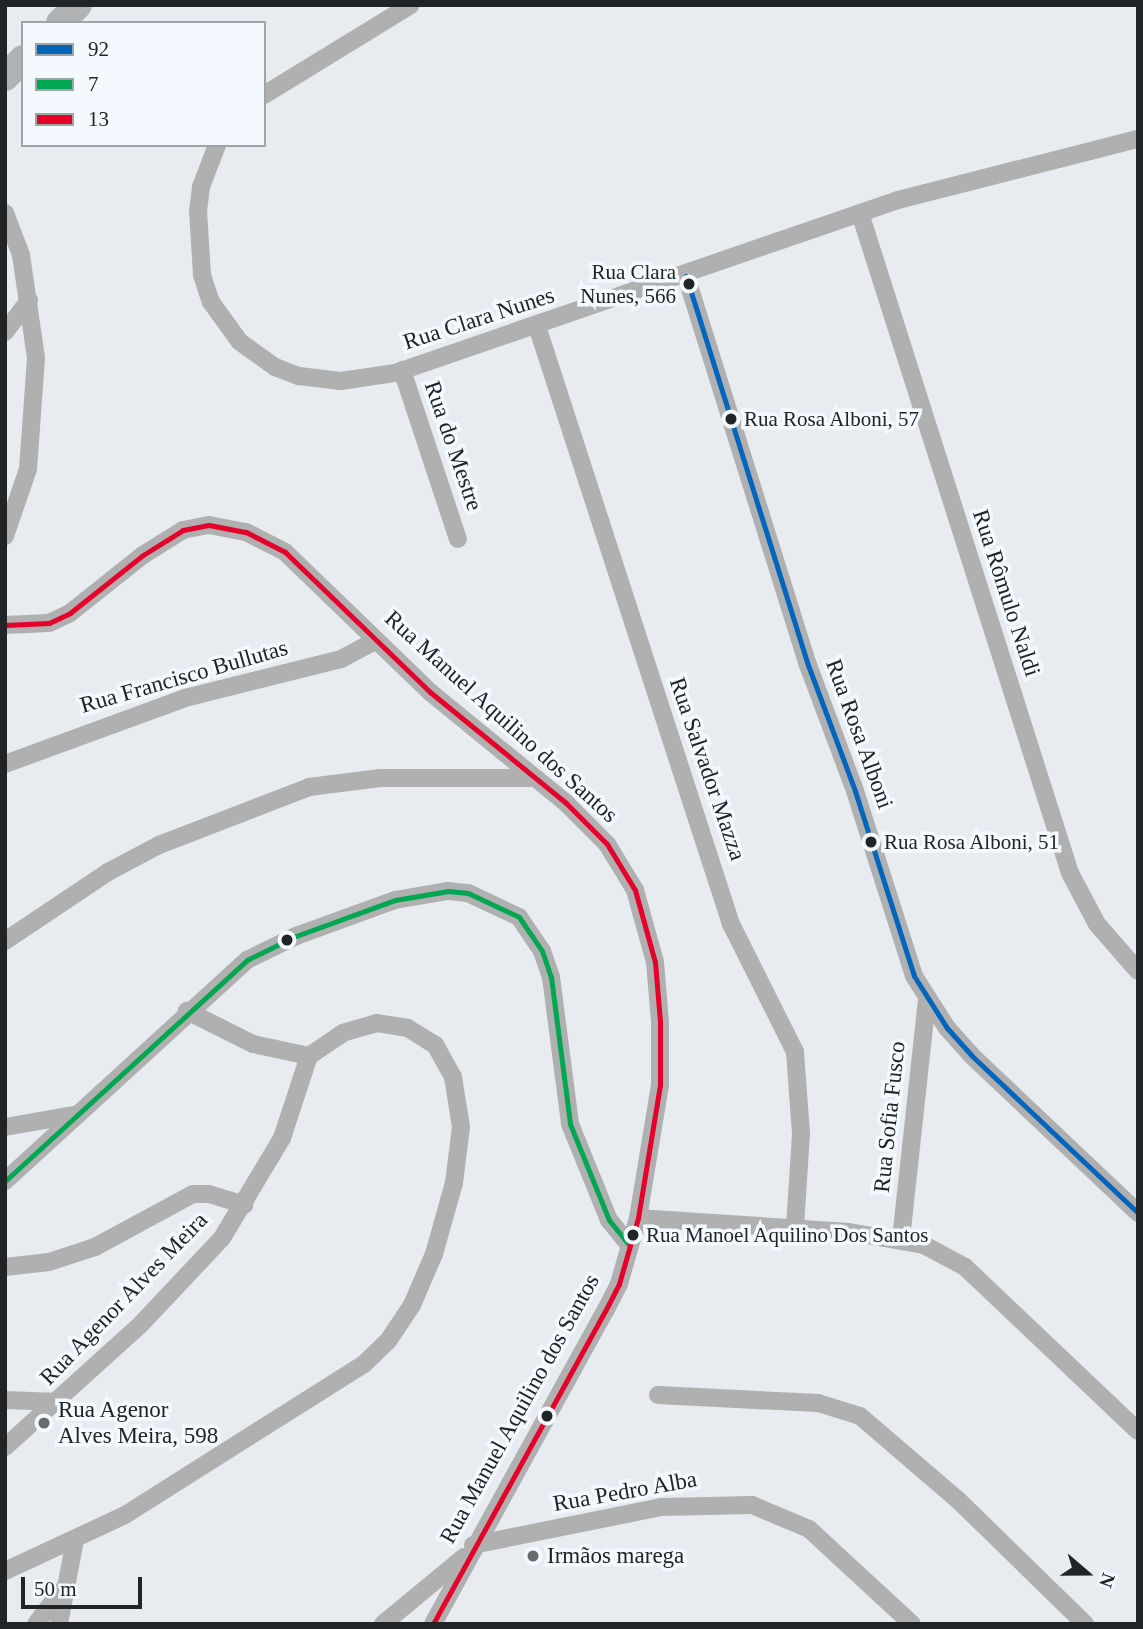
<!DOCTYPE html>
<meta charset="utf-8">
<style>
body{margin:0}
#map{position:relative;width:1143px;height:1629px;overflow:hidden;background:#e8ecf0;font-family:"Times New Roman",serif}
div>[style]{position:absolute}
.minor>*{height:18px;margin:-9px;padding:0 9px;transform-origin:9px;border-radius:9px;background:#b0b0b0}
.primary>*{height:28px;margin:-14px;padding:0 14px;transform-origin:14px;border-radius:14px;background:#b1b2b4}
.bus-1>*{height:5px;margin:-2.5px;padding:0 2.5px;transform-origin:2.5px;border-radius:2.5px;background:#0065bd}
.bus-2>*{height:5px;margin:-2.5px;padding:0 2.5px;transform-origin:2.5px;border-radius:2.5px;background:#00a651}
.bus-3>*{height:5px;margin:-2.5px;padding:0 2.5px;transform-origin:2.5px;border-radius:2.5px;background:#e4002b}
.dots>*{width:19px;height:19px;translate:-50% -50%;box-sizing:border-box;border:4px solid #f3f9ff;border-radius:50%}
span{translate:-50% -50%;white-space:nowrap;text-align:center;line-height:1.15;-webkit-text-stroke:7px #f3f9ff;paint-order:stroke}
.bus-label{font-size:21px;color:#212426}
.right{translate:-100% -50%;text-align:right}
.left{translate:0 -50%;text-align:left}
.street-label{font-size:23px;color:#212426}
.poi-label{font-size:23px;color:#212426}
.frame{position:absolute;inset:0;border:7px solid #212426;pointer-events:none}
.legend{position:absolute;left:21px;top:21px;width:245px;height:126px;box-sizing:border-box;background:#f3f9ff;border:2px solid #9fa4a8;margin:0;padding:9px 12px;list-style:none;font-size:21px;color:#212426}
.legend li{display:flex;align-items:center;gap:14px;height:35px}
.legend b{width:35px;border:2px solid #9fa4a8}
.north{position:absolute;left:1052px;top:1538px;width:70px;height:70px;-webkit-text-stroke:5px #f3f9ff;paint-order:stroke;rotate:110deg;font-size:19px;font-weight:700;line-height:28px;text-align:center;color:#212426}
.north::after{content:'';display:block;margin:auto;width:24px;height:32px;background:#212426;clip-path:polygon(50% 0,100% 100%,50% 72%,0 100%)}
.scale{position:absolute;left:21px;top:1577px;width:121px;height:32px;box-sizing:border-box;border:4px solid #212426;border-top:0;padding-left:9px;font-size:21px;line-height:24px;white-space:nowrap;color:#212426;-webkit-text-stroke:5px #f3f9ff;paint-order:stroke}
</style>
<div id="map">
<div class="minor">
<div style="left:264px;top:95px;width:172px;rotate:-31.5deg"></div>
<div style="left:217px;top:145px;width:45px;rotate:110.9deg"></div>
<div style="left:201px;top:187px;width:23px;rotate:97deg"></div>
<div style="left:198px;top:210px;width:65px;rotate:86.5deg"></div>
<div style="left:202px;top:275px;width:28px;rotate:72deg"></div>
<div style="left:211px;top:302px;width:49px;rotate:54.1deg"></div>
<div style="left:240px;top:342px;width:43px;rotate:35.5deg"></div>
<div style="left:275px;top:367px;width:26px;rotate:21deg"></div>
<div style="left:299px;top:376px;width:42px;rotate:6.8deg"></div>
<div style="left:341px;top:381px;width:55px;rotate:-8.4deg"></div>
<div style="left:395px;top:373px;width:532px;rotate:-18.98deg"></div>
<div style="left:898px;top:200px;width:248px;rotate:-14.3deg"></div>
<div style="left:5px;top:213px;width:45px;rotate:69.1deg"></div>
<div style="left:21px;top:255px;width:104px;rotate:81.7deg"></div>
<div style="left:36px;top:358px;width:111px;rotate:94.1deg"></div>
<div style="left:28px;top:469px;width:71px;rotate:108.9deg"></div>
<div style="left:860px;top:213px;width:693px;rotate:72.35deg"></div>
<div style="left:1070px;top:873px;width:58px;rotate:62.1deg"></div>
<div style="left:1097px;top:924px;width:62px;rotate:48.9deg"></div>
<div style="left:686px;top:276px;width:408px;rotate:72.6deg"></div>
<div style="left:808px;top:665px;width:134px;rotate:69.5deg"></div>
<div style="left:855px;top:791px;width:194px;rotate:72.3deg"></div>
<div style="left:914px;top:976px;width:62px;rotate:57.6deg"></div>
<div style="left:947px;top:1028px;width:36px;rotate:48deg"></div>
<div style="left:971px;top:1055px;width:230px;rotate:43.4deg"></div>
<div style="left:537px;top:326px;width:629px;rotate:72.03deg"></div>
<div style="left:731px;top:924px;width:143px;rotate:63.4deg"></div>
<div style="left:795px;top:1052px;width:82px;rotate:85.8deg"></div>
<div style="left:801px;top:1134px;width:94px;rotate:93.7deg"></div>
<div style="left:5px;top:332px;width:40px;rotate:-53deg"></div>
<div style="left:402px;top:370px;width:178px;rotate:71.7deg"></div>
<div style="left:5px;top:625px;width:44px;rotate:-2.6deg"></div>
<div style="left:49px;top:623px;width:23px;rotate:-25deg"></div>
<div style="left:70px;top:613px;width:93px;rotate:-38.5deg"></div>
<div style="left:143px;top:555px;width:47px;rotate:-32deg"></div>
<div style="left:183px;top:530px;width:26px;rotate:-11deg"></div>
<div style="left:209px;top:525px;width:38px;rotate:11deg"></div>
<div style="left:246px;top:532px;width:44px;rotate:27.1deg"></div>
<div style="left:285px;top:552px;width:202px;rotate:44deg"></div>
<div style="left:430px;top:692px;width:176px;rotate:39.2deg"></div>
<div style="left:566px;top:803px;width:58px;rotate:45deg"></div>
<div style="left:607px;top:844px;width:54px;rotate:58.7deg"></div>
<div style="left:635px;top:890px;width:75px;rotate:74.5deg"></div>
<div style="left:655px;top:962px;width:59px;rotate:85.2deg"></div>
<div style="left:660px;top:1021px;width:64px;rotate:90deg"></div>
<div style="left:660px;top:1085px;width:135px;rotate:99.4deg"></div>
<div style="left:638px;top:1218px;width:69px;rotate:106.1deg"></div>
<div style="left:619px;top:1284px;width:30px;rotate:117deg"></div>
<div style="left:605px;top:1311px;width:357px;rotate:118.8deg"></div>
<div style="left:5px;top:764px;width:192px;rotate:-20.1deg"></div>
<div style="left:185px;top:698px;width:161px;rotate:-14deg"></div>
<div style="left:341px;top:659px;width:40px;rotate:-28deg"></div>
<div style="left:5px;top:941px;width:124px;rotate:-33.8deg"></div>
<div style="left:108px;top:872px;width:58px;rotate:-27.9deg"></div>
<div style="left:159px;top:845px;width:161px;rotate:-21.1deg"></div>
<div style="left:309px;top:787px;width:72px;rotate:-7.2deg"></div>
<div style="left:380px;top:778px;width:154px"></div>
<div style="left:5px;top:1127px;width:69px;rotate:-10deg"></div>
<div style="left:5px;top:1181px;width:328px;rotate:-42.4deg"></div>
<div style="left:247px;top:960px;width:55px;rotate:-26.1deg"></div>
<div style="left:296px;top:936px;width:105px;rotate:-20deg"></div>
<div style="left:395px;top:900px;width:54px;rotate:-9.6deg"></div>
<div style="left:448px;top:891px;width:20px;rotate:6deg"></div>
<div style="left:468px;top:893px;width:56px;rotate:25.2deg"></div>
<div style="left:519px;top:917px;width:41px;rotate:55.9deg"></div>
<div style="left:542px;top:951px;width:28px;rotate:71deg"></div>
<div style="left:551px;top:977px;width:148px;rotate:82.6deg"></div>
<div style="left:570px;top:1124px;width:104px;rotate:67.9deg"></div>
<div style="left:609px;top:1220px;width:33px;rotate:51deg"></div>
<div style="left:638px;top:1218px;width:211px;rotate:3.8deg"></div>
<div style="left:849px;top:1232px;width:76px;rotate:9.8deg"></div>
<div style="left:924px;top:1245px;width:47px;rotate:28.2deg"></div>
<div style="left:965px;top:1267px;width:238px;rotate:43.5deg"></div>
<div style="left:901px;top:1239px;width:239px;rotate:-83.8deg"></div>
<div style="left:5px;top:1267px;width:44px;rotate:-6.5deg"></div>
<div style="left:49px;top:1262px;width:48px;rotate:-18.1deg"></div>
<div style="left:95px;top:1247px;width:111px;rotate:-28.4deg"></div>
<div style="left:193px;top:1194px;width:16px"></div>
<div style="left:209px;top:1194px;width:37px;rotate:17deg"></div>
<div style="left:658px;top:1395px;width:160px;rotate:2.9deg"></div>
<div style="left:818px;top:1403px;width:44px;rotate:17.2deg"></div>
<div style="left:860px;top:1416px;width:128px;rotate:40.6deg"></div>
<div style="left:957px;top:1499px;width:179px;rotate:44.3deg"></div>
<div style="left:5px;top:1400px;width:53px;rotate:2.2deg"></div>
<div style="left:5px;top:1447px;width:183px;rotate:-42.1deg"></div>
<div style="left:141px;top:1324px;width:118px;rotate:-46.7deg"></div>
<div style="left:222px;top:1238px;width:117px;rotate:-59deg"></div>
<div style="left:282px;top:1138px;width:86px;rotate:-71.8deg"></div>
<div style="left:473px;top:1545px;width:192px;rotate:-11.4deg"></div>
<div style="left:661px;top:1507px;width:91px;rotate:-1.3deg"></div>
<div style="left:752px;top:1505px;width:62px;rotate:22.8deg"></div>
<div style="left:809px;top:1529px;width:140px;rotate:42.7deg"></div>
<div style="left:5px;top:1571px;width:132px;rotate:-25deg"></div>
<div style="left:125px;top:1515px;width:283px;rotate:-32.3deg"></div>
<div style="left:364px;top:1364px;width:33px;rotate:-44deg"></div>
<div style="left:388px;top:1341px;width:43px;rotate:-56.3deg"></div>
<div style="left:412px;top:1305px;width:56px;rotate:-66.7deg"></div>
<div style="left:434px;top:1254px;width:74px;rotate:-74.3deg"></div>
<div style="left:454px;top:1183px;width:56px;rotate:-82.9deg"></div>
<div style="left:461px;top:1127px;width:51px;rotate:-99.1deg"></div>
<div style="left:453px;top:1077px;width:37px;rotate:-119deg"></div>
<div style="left:435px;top:1045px;width:32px;rotate:-148deg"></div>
<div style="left:408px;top:1028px;width:31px;rotate:-171deg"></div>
<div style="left:377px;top:1023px;width:35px;rotate:164deg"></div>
<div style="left:343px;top:1033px;width:41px;rotate:145.9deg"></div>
<div style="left:309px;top:1056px;width:57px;rotate:-167.9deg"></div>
<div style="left:253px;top:1044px;width:74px;rotate:-153.4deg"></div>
<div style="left:36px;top:1624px;width:41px;rotate:-52.9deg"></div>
<div style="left:59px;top:1624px;width:86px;rotate:-79.2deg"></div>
<div style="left:383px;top:1624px;width:105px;rotate:-39.6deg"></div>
</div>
<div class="primary">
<div style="left:60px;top:23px;width:25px;rotate:-45deg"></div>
<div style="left:5px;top:77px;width:25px;rotate:-45deg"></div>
</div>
<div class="bus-1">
<div style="left:686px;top:276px;width:408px;rotate:72.6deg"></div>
<div style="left:808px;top:665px;width:134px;rotate:69.5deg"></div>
<div style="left:855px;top:791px;width:194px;rotate:72.3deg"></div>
<div style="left:914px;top:976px;width:62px;rotate:57.6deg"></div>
<div style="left:947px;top:1028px;width:36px;rotate:48deg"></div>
<div style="left:971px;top:1055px;width:230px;rotate:43.4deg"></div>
</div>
<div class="bus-2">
<div style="left:5px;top:1181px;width:328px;rotate:-42.4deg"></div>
<div style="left:247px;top:960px;width:55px;rotate:-26.1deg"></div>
<div style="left:296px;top:936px;width:105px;rotate:-20deg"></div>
<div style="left:395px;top:900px;width:54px;rotate:-9.6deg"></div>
<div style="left:448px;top:891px;width:20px;rotate:6deg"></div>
<div style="left:468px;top:893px;width:56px;rotate:25.2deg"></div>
<div style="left:519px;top:917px;width:41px;rotate:55.9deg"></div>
<div style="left:542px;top:951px;width:28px;rotate:71deg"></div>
<div style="left:551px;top:977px;width:148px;rotate:82.6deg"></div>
<div style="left:570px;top:1124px;width:104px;rotate:67.9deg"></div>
<div style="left:609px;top:1220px;width:33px;rotate:51deg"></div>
</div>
<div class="bus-3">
<div style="left:5px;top:625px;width:44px;rotate:-2.6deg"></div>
<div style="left:49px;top:623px;width:23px;rotate:-25deg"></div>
<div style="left:70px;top:613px;width:93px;rotate:-38.5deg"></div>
<div style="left:143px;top:555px;width:47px;rotate:-32deg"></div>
<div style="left:183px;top:530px;width:26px;rotate:-11deg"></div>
<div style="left:209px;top:525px;width:38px;rotate:11deg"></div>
<div style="left:246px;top:532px;width:44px;rotate:27.1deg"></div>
<div style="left:285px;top:552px;width:202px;rotate:44deg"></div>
<div style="left:430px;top:692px;width:176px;rotate:39.2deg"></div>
<div style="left:566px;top:803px;width:58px;rotate:45deg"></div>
<div style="left:607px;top:844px;width:54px;rotate:58.7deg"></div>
<div style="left:635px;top:890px;width:75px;rotate:74.5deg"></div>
<div style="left:655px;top:962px;width:59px;rotate:85.2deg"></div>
<div style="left:660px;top:1021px;width:64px;rotate:90deg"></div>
<div style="left:660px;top:1085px;width:135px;rotate:99.4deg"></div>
<div style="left:638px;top:1218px;width:69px;rotate:106.1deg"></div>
<div style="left:619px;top:1284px;width:30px;rotate:117deg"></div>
<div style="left:605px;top:1311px;width:357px;rotate:118.8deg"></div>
</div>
<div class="dots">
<div style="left:689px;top:284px;background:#212426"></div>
<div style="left:731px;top:419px;background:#212426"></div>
<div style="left:871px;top:842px;background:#212426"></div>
<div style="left:287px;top:940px;background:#212426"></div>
<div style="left:633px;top:1235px;background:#212426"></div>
<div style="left:547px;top:1416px;background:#212426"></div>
<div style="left:44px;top:1423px;background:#676a6d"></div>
<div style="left:533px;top:1556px;background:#676a6d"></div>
</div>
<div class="bus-label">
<span class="right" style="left:676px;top:284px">Rua Clara<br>Nunes, 566</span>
<span class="left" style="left:744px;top:419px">Rua Rosa Alboni, 57</span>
<span class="left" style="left:884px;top:842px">Rua Rosa Alboni, 51</span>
<span class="left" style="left:646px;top:1235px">Rua Manoel Aquilino Dos Santos</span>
</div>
<div class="street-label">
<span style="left:479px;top:319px;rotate:-18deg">Rua Clara Nunes</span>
<span style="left:453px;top:446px;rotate:71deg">Rua do Mestre</span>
<span style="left:1006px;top:593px;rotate:72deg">Rua Rômulo Naldi</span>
<span style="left:184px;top:677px;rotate:-16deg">Rua Francisco Bullutas</span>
<span style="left:501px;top:717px;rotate:42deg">Rua Manuel Aquilino dos Santos</span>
<span style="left:859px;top:734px;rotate:70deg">Rua Rosa Alboni</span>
<span style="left:707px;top:769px;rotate:71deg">Rua Salvador Mazza</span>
<span style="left:890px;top:1117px;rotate:-84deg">Rua Sofia Fusco</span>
<span style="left:124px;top:1299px;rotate:-46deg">Rua Agenor Alves Meira</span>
<span style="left:520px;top:1409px;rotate:-61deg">Rua Manuel Aquilino dos Santos</span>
<span style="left:625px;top:1492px;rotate:-10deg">Rua Pedro Alba</span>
</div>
<div class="poi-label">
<span class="left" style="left:58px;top:1423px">Rua Agenor<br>Alves Meira, 598</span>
<span class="left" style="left:547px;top:1556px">Irmãos marega</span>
</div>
<div class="frame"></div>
<ul class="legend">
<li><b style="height:9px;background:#0065bd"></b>92</li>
<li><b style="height:9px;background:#00a651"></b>7</li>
<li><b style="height:9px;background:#e4002b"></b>13</li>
</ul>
<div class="north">N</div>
<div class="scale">50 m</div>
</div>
